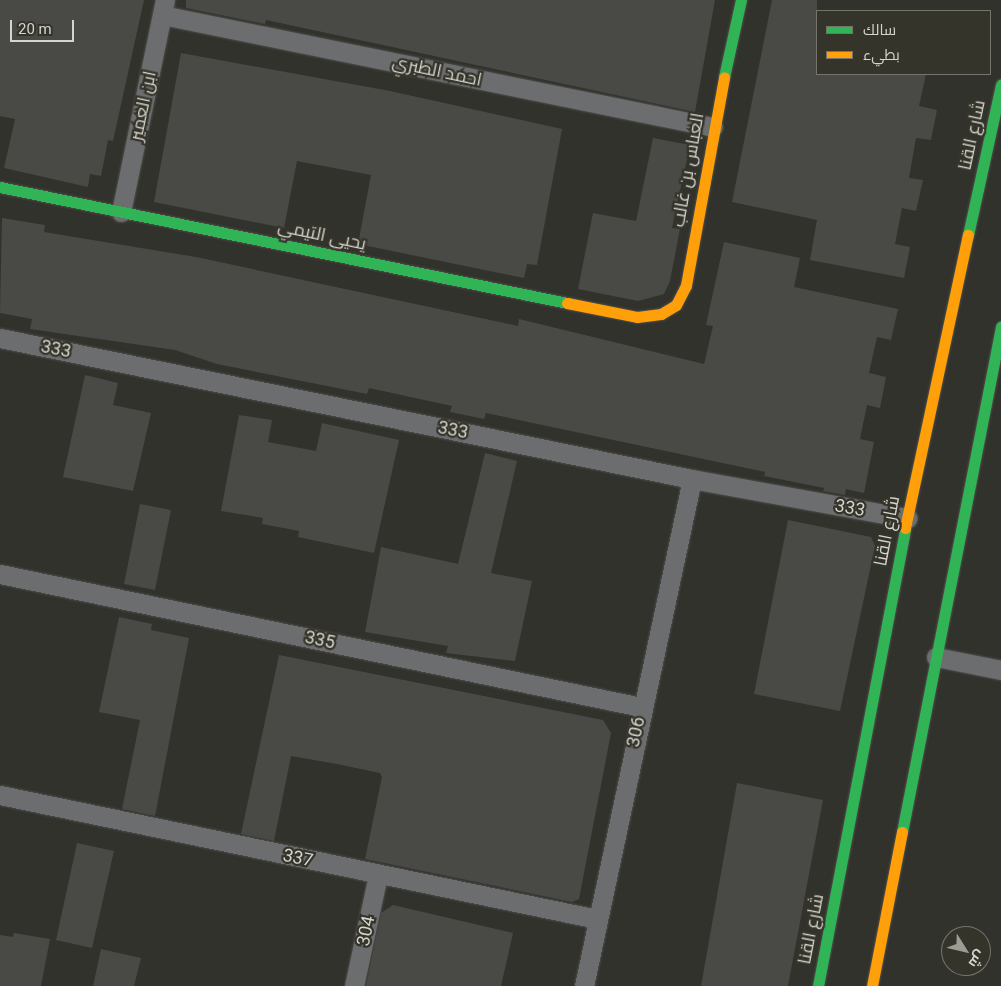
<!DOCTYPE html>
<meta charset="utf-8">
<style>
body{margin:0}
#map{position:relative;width:1001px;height:986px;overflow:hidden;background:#32322d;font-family:Roboto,Cairo,sans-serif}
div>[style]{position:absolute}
.building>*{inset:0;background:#494945}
.roads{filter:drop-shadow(0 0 1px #4f4e4b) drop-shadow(0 0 1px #4f4e4b)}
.street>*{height:19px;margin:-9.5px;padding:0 9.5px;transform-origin:9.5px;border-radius:9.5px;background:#6c6d6e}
.fast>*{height:11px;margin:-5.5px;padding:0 5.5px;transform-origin:5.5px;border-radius:5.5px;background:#30b455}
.slow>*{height:11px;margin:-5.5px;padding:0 5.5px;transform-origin:5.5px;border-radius:5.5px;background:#ff9f0a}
span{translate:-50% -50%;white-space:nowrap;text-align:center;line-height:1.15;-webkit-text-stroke:4.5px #35342a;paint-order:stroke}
.street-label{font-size:18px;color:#d5d4ce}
.legend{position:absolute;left:816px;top:10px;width:175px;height:65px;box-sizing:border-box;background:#35342a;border:1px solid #75746c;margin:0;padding:6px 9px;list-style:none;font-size:15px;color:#d5d4ce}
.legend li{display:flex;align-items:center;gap:10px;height:25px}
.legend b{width:25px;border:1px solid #75746c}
.north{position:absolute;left:941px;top:926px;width:50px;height:50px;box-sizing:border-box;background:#35342a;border:1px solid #75746c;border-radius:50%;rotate:126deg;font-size:14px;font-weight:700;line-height:20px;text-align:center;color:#d5d4ce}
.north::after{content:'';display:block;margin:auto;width:18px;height:22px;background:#9c9b96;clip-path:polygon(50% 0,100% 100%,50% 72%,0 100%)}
.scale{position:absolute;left:10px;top:20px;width:64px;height:22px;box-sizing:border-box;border:2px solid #d5d4ce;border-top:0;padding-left:6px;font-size:15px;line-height:18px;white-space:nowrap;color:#d5d4ce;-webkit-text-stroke:4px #35342a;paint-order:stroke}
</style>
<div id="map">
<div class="building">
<div style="clip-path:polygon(0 0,144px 0,113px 141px,108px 140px,101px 176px,90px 174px,88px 187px,4px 168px,15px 119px,0 116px)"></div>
<div style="clip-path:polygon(186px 0,715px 0,695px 112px,266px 20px,265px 24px,186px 8px)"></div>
<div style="clip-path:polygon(772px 0,817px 0,817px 74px,926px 74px,919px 106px,937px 110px,931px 140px,916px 138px,909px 178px,923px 180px,916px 211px,902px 208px,895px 244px,910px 247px,904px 278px,810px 260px,817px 220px,732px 202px)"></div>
<div style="clip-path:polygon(181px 53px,390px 91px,562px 129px,537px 265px,527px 264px,524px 278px,358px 244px,371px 175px,297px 161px,284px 228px,154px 202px)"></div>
<div style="clip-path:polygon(653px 138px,690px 145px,672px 228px,680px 229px,670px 281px,664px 294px,638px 301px,578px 289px,593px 213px,636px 221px)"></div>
<div style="clip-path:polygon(2px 218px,45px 225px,44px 232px,196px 257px,518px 326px,519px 319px,704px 364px,713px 326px,706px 325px,724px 242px,800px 258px,794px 287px,898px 309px,891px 340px,877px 337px,869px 373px,886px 377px,880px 408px,867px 405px,860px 439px,874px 442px,864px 493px,846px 489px,845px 495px,823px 491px,824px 488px,764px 476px,765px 472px,486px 413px,484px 419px,450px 412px,452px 406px,369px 388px,367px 394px,217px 364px,175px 350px,30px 329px,32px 319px,0 313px)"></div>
<div style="clip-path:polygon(85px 375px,118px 383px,113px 405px,151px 413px,133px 491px,63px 477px)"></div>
<div style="clip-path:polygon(239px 415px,272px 420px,268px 442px,316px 451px,322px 423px,399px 440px,374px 553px,298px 537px,299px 531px,262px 524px,263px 518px,221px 511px)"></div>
<div style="clip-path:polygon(485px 453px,517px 461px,491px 573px,532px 581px,515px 661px,446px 653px,448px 646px,365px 632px,381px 547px,458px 564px)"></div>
<div style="clip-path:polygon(140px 504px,171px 510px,155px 590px,124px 584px)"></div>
<div style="clip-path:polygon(788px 520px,871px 537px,875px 546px,840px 711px,754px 694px)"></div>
<div style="clip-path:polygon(119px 617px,152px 624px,151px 630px,189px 638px,155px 816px,122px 809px,140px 720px,99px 712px)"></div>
<div style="clip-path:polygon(279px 655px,603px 720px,611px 733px,579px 899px,572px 902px,365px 859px,382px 777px,380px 773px,337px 764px,291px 756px,274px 841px,241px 834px)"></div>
<div style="clip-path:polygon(737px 783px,823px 800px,788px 986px,701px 986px)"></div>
<div style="clip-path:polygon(77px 843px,114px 851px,92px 948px,56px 940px)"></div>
<div style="clip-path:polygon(393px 905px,513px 933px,501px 986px,366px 986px,381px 913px)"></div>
<div style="clip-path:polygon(14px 933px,50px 939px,41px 986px,0 986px,0 935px,13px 937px)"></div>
<div style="clip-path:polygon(101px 949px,141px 958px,134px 986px,93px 986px)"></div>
</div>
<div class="roads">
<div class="street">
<div style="left:162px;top:15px;width:562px;rotate:11.49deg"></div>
<div style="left:121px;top:212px;width:217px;rotate:-78.3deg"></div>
<div style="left:0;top:338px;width:706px;rotate:11.52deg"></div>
<div style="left:692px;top:479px;width:219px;rotate:10.3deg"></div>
<div style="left:0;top:574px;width:655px;rotate:11.72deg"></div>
<div style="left:936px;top:657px;width:66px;rotate:11.3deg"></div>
<div style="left:0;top:795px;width:610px;rotate:11.73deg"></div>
<div style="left:354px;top:986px;width:114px;rotate:-77.8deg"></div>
<div style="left:584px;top:986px;width:518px;rotate:-77.97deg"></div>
</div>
<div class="fast">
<div style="left:724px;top:77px;width:79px;rotate:-77.6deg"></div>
<div style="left:0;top:187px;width:579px;rotate:11.56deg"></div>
<div style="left:968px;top:235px;width:154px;rotate:-77.6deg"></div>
<div style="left:902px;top:832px;width:515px;rotate:-78.91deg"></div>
<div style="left:818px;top:986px;width:466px;rotate:-79.2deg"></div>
</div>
<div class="slow">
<div style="left:567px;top:303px;width:71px;rotate:11.3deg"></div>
<div style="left:637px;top:317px;width:24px;rotate:-7deg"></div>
<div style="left:661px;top:314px;width:17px;rotate:-31deg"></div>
<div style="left:676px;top:305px;width:22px;rotate:-63deg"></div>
<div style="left:686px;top:285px;width:211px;rotate:-79.6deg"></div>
<div style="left:905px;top:528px;width:300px;rotate:-77.9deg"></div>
<div style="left:872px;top:986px;width:157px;rotate:-79deg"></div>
</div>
</div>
<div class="street-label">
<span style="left:437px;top:71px;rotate:12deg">احمد الطبري</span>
<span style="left:143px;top:106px;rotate:-78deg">ابن العمير</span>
<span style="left:972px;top:135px;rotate:-78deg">شارع القنا</span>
<span style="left:688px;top:170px;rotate:-80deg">العباس بن غالب</span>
<span style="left:322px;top:235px;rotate:12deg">يحيى التيمي</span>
<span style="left:56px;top:349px;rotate:11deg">333</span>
<span style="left:453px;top:430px;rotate:11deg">333</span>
<span style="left:850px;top:508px;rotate:10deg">333</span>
<span style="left:887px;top:531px;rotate:-79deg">شارع القنا</span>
<span style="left:320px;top:640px;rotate:12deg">335</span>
<span style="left:636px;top:732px;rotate:-78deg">306</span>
<span style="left:298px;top:858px;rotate:12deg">337</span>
<span style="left:811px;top:929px;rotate:-79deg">شارع القنا</span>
<span style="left:366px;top:931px;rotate:-78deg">304</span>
</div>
<ul class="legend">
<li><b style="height:6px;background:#30b455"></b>سالك</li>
<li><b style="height:6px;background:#ff9f0a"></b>بطيء</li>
</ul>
<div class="north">ش</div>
<div class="scale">20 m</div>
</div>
